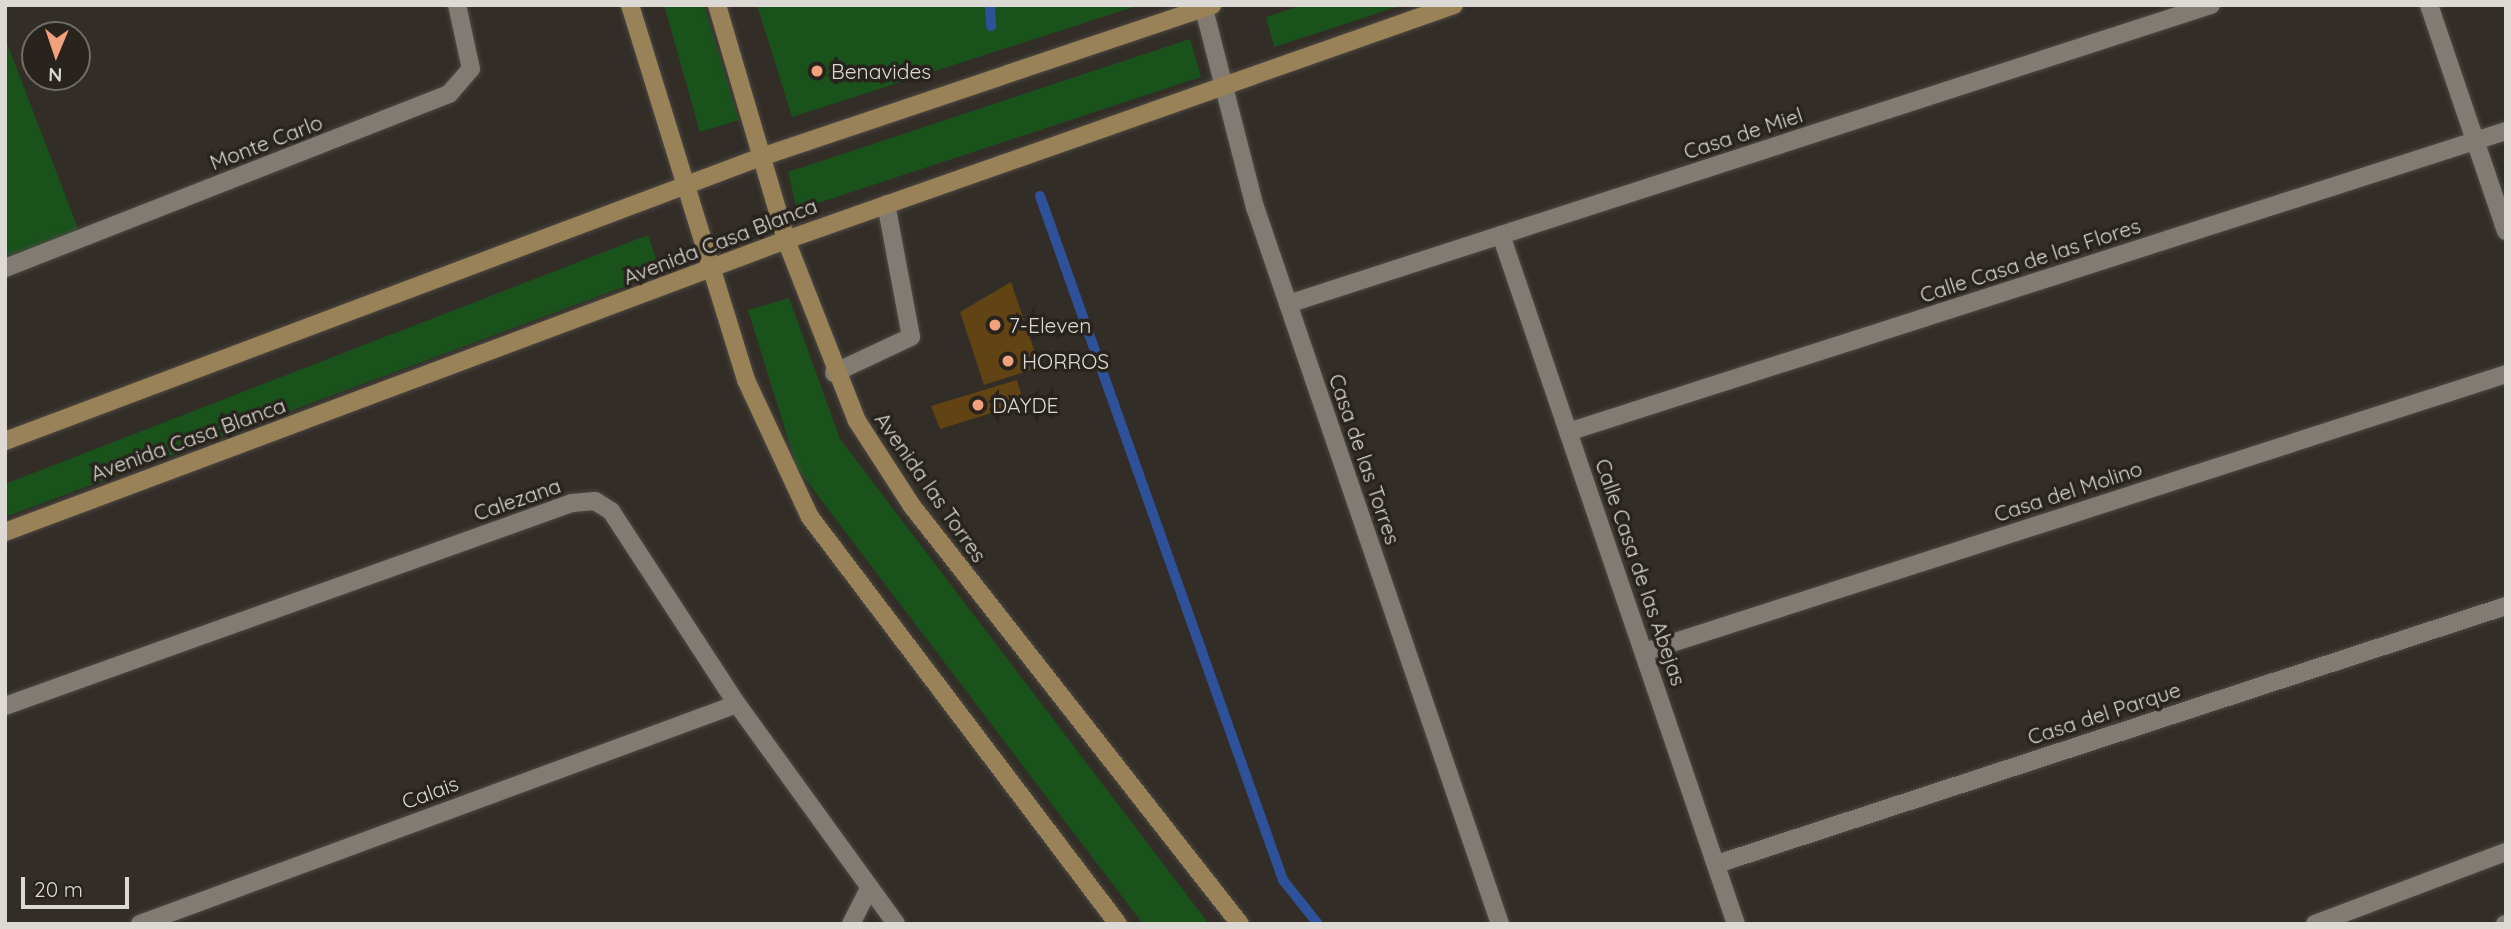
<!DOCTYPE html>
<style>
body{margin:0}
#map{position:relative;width:2511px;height:929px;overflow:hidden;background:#322d27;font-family:Quicksand,sans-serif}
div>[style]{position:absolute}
.green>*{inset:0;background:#1a521c}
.stream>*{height:10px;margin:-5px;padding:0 5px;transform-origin:5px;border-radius:5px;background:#2f5199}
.building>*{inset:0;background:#624313}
.roads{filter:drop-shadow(0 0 2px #4d4843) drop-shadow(0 0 2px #4d4843)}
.lane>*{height:18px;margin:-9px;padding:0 9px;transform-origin:9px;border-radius:9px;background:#817b73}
.street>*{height:18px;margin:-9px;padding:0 9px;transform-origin:9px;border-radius:9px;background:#817b73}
.secondary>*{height:18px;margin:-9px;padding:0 9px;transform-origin:9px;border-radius:9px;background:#998257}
.dots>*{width:19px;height:19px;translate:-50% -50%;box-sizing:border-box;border:4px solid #28231d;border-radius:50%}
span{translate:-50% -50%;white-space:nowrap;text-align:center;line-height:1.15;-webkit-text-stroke:7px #28231d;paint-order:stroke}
.poi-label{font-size:21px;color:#dddad5}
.left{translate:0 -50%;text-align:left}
.street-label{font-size:21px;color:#dddad5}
.frame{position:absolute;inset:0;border:7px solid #dddad5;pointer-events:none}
.north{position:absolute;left:21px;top:21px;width:70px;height:70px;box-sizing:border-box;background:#28231d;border:2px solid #706c67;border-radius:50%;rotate:182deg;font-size:19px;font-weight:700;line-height:28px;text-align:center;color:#dddad5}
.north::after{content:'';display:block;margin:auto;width:24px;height:32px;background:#f1a17b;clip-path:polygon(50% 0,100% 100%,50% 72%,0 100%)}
.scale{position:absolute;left:21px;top:877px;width:108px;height:32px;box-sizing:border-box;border:4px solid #dddad5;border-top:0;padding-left:9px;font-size:21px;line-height:24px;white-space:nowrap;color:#dddad5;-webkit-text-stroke:5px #28231d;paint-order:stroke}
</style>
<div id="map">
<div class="green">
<div style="clip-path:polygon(664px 5px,704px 5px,739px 120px,700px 132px)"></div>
<div style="clip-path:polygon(757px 5px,1140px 5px,792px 117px)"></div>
<div style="clip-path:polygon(1302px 5px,1403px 5px,1274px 47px,1266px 17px)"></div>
<div style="clip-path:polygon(5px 38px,79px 231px,5px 259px)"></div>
<div style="clip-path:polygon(1190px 39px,1201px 77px,797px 210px,788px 172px)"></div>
<div style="clip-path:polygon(648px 235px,661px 273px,5px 517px,5px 484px)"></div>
<div style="clip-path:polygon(789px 298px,840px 439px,1209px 924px,1143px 924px,797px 468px,748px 310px)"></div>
</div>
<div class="stream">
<div style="left:990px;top:5px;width:21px;rotate:87deg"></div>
<div style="left:1040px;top:196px;width:726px;rotate:70.44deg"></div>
<div style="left:1283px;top:880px;width:56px;rotate:51.5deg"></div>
</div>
<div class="building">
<div style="clip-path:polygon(1011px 282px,1040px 367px,984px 385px,960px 312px)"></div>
<div style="clip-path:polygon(1017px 380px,1024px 403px,940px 429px,931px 406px)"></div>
</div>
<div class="roads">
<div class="lane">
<div style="left:834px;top:373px;width:85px;rotate:-25.1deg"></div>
<div style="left:911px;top:337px;width:135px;rotate:-100.6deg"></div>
</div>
<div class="street">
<div style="left:1203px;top:5px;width:209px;rotate:75.6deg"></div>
<div style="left:1255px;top:207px;width:758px;rotate:71.13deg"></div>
<div style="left:2429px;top:5px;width:239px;rotate:71.2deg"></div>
<div style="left:1501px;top:235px;width:728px;rotate:71.17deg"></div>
<div style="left:5px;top:268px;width:477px;rotate:-21.4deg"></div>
<div style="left:449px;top:94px;width:33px;rotate:-49deg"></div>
<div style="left:471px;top:69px;width:66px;rotate:-102.3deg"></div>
<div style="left:1288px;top:304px;width:970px;rotate:-17.95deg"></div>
<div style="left:1568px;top:432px;width:985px;rotate:-17.79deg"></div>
<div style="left:1644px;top:652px;width:906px;rotate:-17.87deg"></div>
<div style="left:5px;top:706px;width:602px;rotate:-19.7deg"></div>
<div style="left:572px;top:503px;width:23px;rotate:-5deg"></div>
<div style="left:595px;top:501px;width:19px;rotate:32deg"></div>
<div style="left:611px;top:511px;width:230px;rotate:56.9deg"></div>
<div style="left:737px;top:704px;width:271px;rotate:54.1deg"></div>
<div style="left:1717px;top:864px;width:830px;rotate:-18.11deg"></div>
<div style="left:140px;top:924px;width:636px;rotate:-20.23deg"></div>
<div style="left:851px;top:924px;width:36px;rotate:-63deg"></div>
<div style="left:2315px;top:924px;width:204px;rotate:-20.7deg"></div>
<div style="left:2505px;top:924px;width:1px"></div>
</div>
<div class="secondary">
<div style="left:630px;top:5px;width:393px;rotate:72.8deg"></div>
<div style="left:746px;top:380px;width:151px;rotate:65deg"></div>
<div style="left:810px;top:517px;width:510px;rotate:52.88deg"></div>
<div style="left:717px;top:5px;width:245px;rotate:73.6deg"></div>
<div style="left:786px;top:240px;width:194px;rotate:68.6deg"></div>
<div style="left:857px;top:421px;width:101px;rotate:57.1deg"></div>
<div style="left:912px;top:506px;width:531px;rotate:51.88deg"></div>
<div style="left:5px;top:441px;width:808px;rotate:-20.59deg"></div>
<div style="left:761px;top:157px;width:476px;rotate:-18.6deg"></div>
<div style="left:5px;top:532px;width:834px;rotate:-20.5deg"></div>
<div style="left:786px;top:240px;width:708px;rotate:-19.38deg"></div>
</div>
</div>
<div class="dots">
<div style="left:817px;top:71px;background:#f1a17b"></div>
<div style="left:995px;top:325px;background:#f1a17b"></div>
<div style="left:1008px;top:361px;background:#f1a17b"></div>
<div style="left:978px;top:405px;background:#f1a17b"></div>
</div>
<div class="poi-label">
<span class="left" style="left:831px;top:71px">Benavides</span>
<span class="left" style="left:1009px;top:325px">7-Eleven</span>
<span class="left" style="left:1022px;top:361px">HORROS</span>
<span class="left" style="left:992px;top:405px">DAYDE</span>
</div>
<div class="street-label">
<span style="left:1743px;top:133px;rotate:-18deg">Casa de Miel</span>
<span style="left:266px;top:142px;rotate:-21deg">Monte Carlo</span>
<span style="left:720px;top:241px;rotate:-21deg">Avenida Casa Blanca</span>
<span style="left:2030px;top:260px;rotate:-18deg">Calle Casa de las Flores</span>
<span style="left:188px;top:439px;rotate:-20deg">Avenida Casa Blanca</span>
<span style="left:1365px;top:459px;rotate:71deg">Casa de las Torres</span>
<span style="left:931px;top:487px;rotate:55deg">Avenida las Torres</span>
<span style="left:2068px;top:491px;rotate:-18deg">Casa del Molino</span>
<span style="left:517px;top:499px;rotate:-19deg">Calezana</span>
<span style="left:1641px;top:572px;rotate:71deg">Calle Casa de las Abejas</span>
<span style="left:2104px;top:713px;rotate:-18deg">Casa del Parque</span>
<span style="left:430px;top:792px;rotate:-20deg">Calais</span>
</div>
<div class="frame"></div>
<div class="north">N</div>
<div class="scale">20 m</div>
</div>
